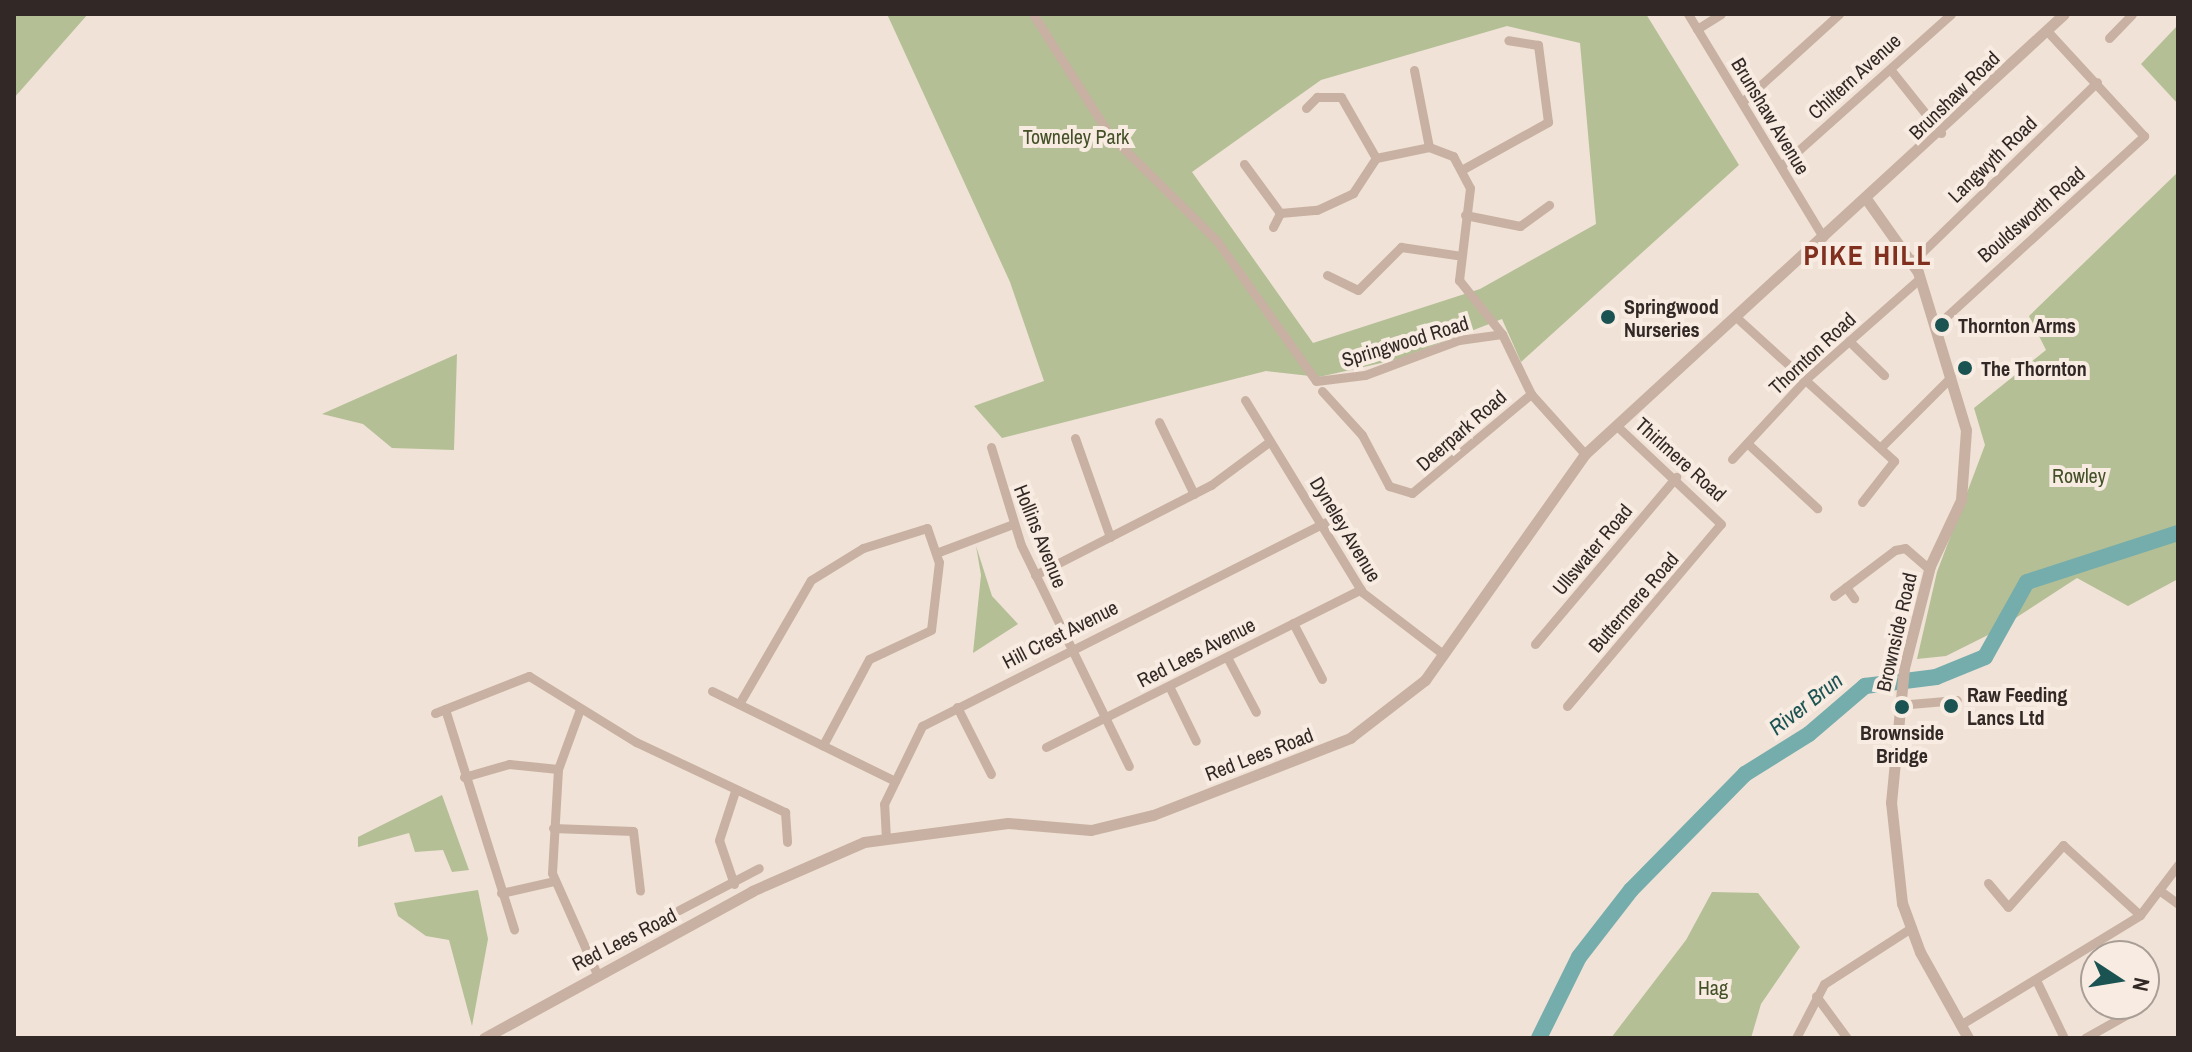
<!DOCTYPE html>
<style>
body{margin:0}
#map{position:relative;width:2192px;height:1052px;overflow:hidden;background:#f0e2d6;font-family:"Archivo Narrow",sans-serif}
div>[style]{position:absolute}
.green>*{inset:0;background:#b4bf96}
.river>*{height:16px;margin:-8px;padding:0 8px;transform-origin:8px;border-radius:8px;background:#75adac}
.minor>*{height:9px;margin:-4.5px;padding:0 4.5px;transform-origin:4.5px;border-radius:4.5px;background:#c8b1a2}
.tertiary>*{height:11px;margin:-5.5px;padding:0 5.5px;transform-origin:5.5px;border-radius:5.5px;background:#c8b1a2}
.dots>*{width:22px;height:22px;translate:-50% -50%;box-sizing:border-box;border:4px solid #f8ece2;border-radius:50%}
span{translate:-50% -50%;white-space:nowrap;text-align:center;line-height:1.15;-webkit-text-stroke:8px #f8ece2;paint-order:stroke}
.street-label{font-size:20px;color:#322825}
.park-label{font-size:20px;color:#445028}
.poi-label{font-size:20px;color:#322825;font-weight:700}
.left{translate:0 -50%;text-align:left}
.water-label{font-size:22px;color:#1b5353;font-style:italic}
.district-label{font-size:28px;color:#812f1e;font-weight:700;letter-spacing:2px}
.frame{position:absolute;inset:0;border:16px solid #322825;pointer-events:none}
.north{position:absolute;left:2080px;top:940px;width:80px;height:80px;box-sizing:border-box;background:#f8ece2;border:2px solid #a99e96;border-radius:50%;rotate:102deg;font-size:22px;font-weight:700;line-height:32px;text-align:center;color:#322825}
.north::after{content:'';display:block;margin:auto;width:28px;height:36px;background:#1b5353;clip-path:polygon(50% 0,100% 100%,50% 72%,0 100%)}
</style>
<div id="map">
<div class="green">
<div style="clip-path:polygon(14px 14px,88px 14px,14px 98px)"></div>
<div style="clip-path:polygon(evenodd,887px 14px,1646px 14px,1739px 165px,1521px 362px,1502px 319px,1399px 359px,1319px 377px,1266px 371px,1002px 438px,974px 406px,1044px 381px,1010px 282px,887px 14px,1507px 26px,1580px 43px,1596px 224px,1480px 289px,1313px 343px,1192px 172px,1321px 80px,1507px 26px)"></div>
<div style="clip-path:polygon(2178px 25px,2178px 104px,2141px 64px)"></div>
<div style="clip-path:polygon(2178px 172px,2178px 579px,2128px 606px,2077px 578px,1994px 632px,1946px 656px,1917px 659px,1937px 572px,1985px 445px,1974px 408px,2046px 350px,2029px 316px)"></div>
<div style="clip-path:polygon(457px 354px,454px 450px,392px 448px,363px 424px,322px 414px)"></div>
<div style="clip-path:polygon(976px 546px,992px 596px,1018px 624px,973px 653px,981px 575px)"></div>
<div style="clip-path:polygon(442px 795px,469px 870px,452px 872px,443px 850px,415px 852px,409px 833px,358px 847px,358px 837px)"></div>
<div style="clip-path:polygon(478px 890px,488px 939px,472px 1026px,449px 940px,426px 936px,398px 916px,394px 903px)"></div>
<div style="clip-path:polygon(1712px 892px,1758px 893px,1800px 947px,1761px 1004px,1751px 1038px,1611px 1038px,1686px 940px)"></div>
</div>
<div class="river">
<div style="left:1539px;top:1038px;width:90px;rotate:-63.7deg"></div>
<div style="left:1579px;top:957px;width:85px;rotate:-52.2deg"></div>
<div style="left:1631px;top:890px;width:163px;rotate:-45.5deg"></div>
<div style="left:1745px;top:774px;width:75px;rotate:-32deg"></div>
<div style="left:1809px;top:734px;width:74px;rotate:-40.6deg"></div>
<div style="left:1865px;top:686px;width:72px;rotate:-7.2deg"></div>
<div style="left:1936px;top:677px;width:53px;rotate:-22.2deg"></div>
<div style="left:1985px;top:657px;width:86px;rotate:-60.8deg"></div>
<div style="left:2027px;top:582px;width:159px;rotate:-18deg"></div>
</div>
<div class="minor">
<div style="left:1033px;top:14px;width:142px;rotate:57.7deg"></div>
<div style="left:1109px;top:134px;width:152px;rotate:44.7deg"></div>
<div style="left:1217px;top:241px;width:171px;rotate:54.7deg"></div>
<div style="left:1316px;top:381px;width:49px;rotate:-7deg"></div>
<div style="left:1365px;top:375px;width:100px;rotate:-20.4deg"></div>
<div style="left:1459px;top:340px;width:43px;rotate:-7.9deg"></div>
<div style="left:1502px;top:334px;width:67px;rotate:64.2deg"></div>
<div style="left:1531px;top:394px;width:81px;rotate:48deg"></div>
<div style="left:1688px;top:14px;width:261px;rotate:58.8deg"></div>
<div style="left:1697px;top:29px;width:28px;rotate:-32deg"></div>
<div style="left:2109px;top:38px;width:33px;rotate:-46deg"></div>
<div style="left:1890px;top:69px;width:82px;rotate:51.4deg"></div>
<div style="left:1414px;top:70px;width:78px;rotate:79deg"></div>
<div style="left:1742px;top:102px;width:131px;rotate:-42.2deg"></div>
<div style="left:1306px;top:108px;width:16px;rotate:-45deg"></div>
<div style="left:1317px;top:97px;width:24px"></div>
<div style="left:1341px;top:97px;width:70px;rotate:60.2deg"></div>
<div style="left:1244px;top:164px;width:61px;rotate:53.7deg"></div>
<div style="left:1781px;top:166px;width:228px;rotate:-41.8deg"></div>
<div style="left:1465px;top:168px;width:95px;rotate:-29deg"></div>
<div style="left:1548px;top:122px;width:78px;rotate:-97.4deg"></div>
<div style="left:1538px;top:45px;width:30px;rotate:-171deg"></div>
<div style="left:1280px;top:213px;width:37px;rotate:-5deg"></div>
<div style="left:1317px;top:210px;width:40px;rotate:-25deg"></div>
<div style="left:1353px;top:193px;width:42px;rotate:-56.7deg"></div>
<div style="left:1376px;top:158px;width:54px;rotate:-11.7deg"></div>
<div style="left:1429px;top:147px;width:26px;rotate:21deg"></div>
<div style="left:1453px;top:156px;width:36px;rotate:62deg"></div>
<div style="left:1470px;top:188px;width:93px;rotate:96.8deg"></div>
<div style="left:1459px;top:280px;width:69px;rotate:51.5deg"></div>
<div style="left:1465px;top:215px;width:56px;rotate:11.3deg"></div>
<div style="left:1520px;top:226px;width:36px;rotate:-36deg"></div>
<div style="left:1273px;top:227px;width:16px;rotate:-63deg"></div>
<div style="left:1912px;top:262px;width:258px;rotate:-44.2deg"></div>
<div style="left:1327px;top:275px;width:34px;rotate:26deg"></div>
<div style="left:1358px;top:290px;width:61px;rotate:-45deg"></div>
<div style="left:1401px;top:247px;width:56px;rotate:8.3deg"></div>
<div style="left:1736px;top:317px;width:214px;rotate:42.3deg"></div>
<div style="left:1894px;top:461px;width:52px;rotate:128deg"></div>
<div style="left:1936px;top:326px;width:282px;rotate:-42.4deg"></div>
<div style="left:2144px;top:136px;width:143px;rotate:-132.7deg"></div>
<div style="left:1849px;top:341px;width:49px;rotate:44.2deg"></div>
<div style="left:1322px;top:391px;width:59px;rotate:47.7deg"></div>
<div style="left:1362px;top:435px;width:58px;rotate:62.1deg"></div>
<div style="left:1389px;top:486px;width:24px;rotate:17deg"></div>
<div style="left:1412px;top:493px;width:155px;rotate:-39.8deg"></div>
<div style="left:1245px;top:400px;width:225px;rotate:58.6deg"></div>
<div style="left:1362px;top:592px;width:102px;rotate:37.4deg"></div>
<div style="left:1159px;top:422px;width:80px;rotate:64.1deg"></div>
<div style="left:1075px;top:438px;width:105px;rotate:70.5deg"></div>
<div style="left:1747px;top:443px;width:96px;rotate:42.9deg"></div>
<div style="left:991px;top:447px;width:102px;rotate:73deg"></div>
<div style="left:1021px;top:545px;width:246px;rotate:64deg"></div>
<div style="left:1881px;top:447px;width:99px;rotate:-45deg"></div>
<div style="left:1732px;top:459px;width:109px;rotate:-47.2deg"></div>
<div style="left:1806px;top:379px;width:152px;rotate:-41.5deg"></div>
<div style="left:936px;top:553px;width:82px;rotate:-20.6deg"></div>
<div style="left:1035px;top:575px;width:198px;rotate:-27.1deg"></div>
<div style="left:1211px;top:485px;width:72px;rotate:-36.6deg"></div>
<div style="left:1846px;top:587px;width:14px;rotate:54deg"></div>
<div style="left:1834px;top:596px;width:76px;rotate:-37deg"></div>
<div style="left:1895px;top:550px;width:10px;rotate:-11deg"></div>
<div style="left:1905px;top:548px;width:32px;rotate:41deg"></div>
<div style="left:1293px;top:623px;width:63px;rotate:62.6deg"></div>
<div style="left:1535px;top:644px;width:219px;rotate:-49.8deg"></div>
<div style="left:1227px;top:657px;width:62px;rotate:62.2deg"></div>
<div style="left:1169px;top:686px;width:61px;rotate:63.9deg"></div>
<div style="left:712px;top:691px;width:204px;rotate:26.2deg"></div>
<div style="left:739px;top:704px;width:143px;rotate:-59.9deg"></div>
<div style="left:811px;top:580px;width:61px;rotate:-31.6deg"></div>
<div style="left:863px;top:548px;width:67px;rotate:-17.4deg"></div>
<div style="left:927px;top:528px;width:36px;rotate:71deg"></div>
<div style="left:939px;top:562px;width:68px;rotate:96.7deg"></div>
<div style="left:931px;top:630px;width:68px;rotate:154.9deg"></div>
<div style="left:869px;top:659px;width:98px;rotate:118.1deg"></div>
<div style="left:1898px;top:705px;width:59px;rotate:-4.8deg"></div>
<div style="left:1567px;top:706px;width:238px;rotate:-49.8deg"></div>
<div style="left:1721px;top:524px;width:143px;rotate:-136.7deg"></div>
<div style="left:957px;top:707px;width:75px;rotate:63.1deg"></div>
<div style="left:445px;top:709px;width:231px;rotate:72.6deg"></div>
<div style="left:580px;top:709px;width:64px;rotate:110.1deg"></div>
<div style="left:558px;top:769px;width:104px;rotate:93.3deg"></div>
<div style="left:552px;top:873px;width:111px;rotate:66deg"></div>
<div style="left:435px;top:713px;width:101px;rotate:-21.5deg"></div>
<div style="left:529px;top:676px;width:126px;rotate:31.7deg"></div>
<div style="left:636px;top:742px;width:165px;rotate:25.2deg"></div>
<div style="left:785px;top:812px;width:30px;rotate:86deg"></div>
<div style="left:1046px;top:747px;width:352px;rotate:-26.6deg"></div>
<div style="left:464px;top:777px;width:47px;rotate:-16.1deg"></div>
<div style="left:509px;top:764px;width:49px;rotate:5.8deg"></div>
<div style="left:553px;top:828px;width:80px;rotate:2.1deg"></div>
<div style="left:633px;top:831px;width:60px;rotate:83.3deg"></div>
<div style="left:886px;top:839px;width:35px;rotate:-93deg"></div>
<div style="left:884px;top:804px;width:87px;rotate:-64deg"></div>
<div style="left:922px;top:726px;width:452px;rotate:-26.8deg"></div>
<div style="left:1988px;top:883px;width:31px;rotate:50deg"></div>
<div style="left:2008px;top:907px;width:83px;rotate:-48.4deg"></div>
<div style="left:2063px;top:845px;width:104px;rotate:42.3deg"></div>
<div style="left:734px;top:884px;width:46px;rotate:-108.8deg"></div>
<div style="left:719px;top:840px;width:52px;rotate:-71.9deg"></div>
<div style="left:2159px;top:890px;width:24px;rotate:36deg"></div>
<div style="left:501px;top:893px;width:54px;rotate:-12.8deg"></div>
<div style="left:679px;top:910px;width:90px;rotate:-27.7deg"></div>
<div style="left:2036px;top:980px;width:64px;rotate:64.2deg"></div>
<div style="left:1816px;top:996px;width:52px;rotate:53.6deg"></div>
<div style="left:1960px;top:1025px;width:211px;rotate:-31.4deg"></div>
<div style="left:2140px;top:915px;width:63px;rotate:-52.8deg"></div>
<div style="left:1796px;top:1038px;width:61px;rotate:-62.6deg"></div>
<div style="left:1824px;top:984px;width:103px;rotate:-32.8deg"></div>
<div style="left:2085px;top:1038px;width:63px;rotate:-29.4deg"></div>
</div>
<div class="tertiary">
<div style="left:1867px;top:200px;width:88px;rotate:54.7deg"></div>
<div style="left:1918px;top:272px;width:165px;rotate:73.1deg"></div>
<div style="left:1966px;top:430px;width:70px;rotate:94.1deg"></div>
<div style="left:1961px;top:500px;width:73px;rotate:115.2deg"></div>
<div style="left:1930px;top:566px;width:105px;rotate:104.3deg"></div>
<div style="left:1904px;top:668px;width:135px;rotate:95.5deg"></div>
<div style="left:1891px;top:802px;width:102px;rotate:83.8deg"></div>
<div style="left:1902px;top:903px;width:52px;rotate:69.8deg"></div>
<div style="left:1920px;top:952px;width:98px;rotate:60.8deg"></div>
<div style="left:484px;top:1038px;width:306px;rotate:-28.7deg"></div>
<div style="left:752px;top:891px;width:122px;rotate:-23.6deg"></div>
<div style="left:864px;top:842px;width:145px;rotate:-7.5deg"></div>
<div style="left:1008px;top:823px;width:83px;rotate:4.8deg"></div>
<div style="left:1091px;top:830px;width:64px;rotate:-13.6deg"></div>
<div style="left:1153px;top:815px;width:212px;rotate:-21.3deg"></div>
<div style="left:1350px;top:738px;width:95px;rotate:-37.7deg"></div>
<div style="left:1425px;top:680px;width:277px;rotate:-54.7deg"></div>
<div style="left:1585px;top:454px;width:650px;rotate:-42.57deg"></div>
</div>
<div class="dots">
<div style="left:1608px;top:317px;background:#1b5353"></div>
<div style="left:1942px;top:325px;background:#1b5353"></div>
<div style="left:1965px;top:368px;background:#1b5353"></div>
<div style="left:1951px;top:706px;background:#1b5353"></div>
<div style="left:1902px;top:707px;background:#1b5353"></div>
</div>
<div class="street-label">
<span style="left:1854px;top:76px;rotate:-42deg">Chiltern Avenue</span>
<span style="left:1954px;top:95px;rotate:-44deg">Brunshaw Road</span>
<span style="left:1771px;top:116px;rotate:59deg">Brunshaw Avenue</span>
<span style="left:1992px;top:159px;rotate:-44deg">Langwyth Road</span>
<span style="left:2031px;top:214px;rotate:-41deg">Bouldsworth Road</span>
<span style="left:1405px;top:341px;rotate:-17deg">Springwood Road</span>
<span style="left:1812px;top:353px;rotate:-43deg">Thornton Road</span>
<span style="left:1461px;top:430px;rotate:-41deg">Deerpark Road</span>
<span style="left:1681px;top:459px;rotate:42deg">Thirlmere Road</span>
<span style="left:1346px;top:529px;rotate:59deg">Dyneley Avenue</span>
<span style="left:1041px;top:536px;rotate:68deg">Hollins Avenue</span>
<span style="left:1592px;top:549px;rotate:-50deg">Ullswater Road</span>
<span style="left:1633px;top:602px;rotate:-49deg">Buttermere Road</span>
<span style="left:1896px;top:632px;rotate:-77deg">Brownside Road</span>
<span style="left:1060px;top:634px;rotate:-27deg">Hill Crest Avenue</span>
<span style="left:1196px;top:652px;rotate:-27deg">Red Lees Avenue</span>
<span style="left:1259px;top:754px;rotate:-21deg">Red Lees Road</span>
<span style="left:624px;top:939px;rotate:-27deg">Red Lees Road</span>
</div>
<div class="park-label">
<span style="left:1076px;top:136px">Towneley Park</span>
<span style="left:2079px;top:475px">Rowley</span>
<span style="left:1713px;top:987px">Hag</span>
</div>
<div class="poi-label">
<span class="left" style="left:1624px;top:318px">Springwood<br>Nurseries</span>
<span class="left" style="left:1958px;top:325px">Thornton Arms</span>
<span class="left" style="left:1981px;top:368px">The Thornton</span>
<span class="left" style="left:1967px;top:706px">Raw Feeding<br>Lancs Ltd</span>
<span style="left:1902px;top:744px">Brownside<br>Bridge</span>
</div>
<div class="water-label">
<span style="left:1806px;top:704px;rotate:-38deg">River Brun</span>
</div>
<div class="district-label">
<span style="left:1868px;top:255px">PIKE HILL</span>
</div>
<div class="frame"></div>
<div class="north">N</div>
</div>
